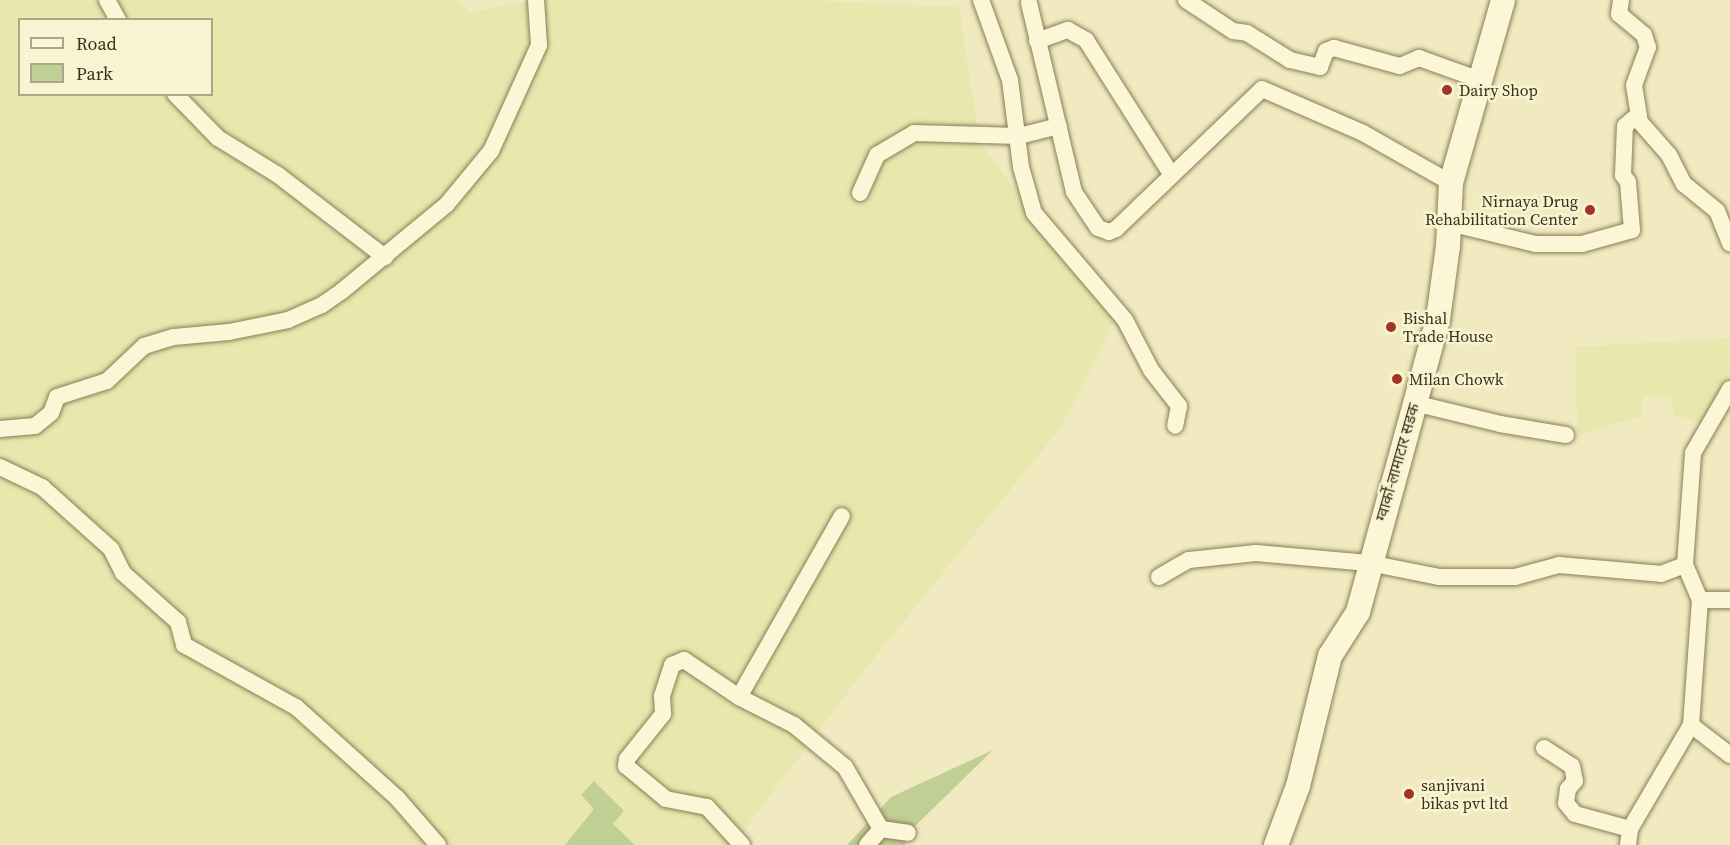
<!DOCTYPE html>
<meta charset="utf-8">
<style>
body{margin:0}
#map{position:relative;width:1730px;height:845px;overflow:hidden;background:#f1eac1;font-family:"Source Serif 4","Noto Sans Devanagari",serif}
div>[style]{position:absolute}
.farmland>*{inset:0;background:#e8e7ad}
.green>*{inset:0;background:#c0d094}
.roads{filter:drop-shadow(0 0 2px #8c7c57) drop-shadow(0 0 2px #8c7c57)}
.minor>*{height:16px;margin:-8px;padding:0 8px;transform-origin:8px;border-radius:8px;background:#fbf6d5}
.secondary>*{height:24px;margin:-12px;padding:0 12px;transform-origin:12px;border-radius:12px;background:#fbf6d5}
.dots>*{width:16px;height:16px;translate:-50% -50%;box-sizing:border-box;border:3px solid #f8f3d1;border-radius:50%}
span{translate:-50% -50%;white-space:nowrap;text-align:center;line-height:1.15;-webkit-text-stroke:5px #f8f3d1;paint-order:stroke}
.poi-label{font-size:16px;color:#3b301c}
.left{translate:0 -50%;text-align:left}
.right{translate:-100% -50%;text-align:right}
.street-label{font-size:16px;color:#3b301c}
.legend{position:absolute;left:18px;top:18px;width:195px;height:78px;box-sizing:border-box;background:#f8f3d1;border:2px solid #aca589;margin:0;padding:8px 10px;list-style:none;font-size:18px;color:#3b301c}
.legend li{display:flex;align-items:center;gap:12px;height:30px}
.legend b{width:30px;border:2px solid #aca589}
</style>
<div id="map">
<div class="farmland">
<div style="clip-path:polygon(evenodd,0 0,456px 0,470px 12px,534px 0,803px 0,959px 7px,980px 143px,1088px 285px,1119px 312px,1061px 427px,862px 673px,733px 845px,0 845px,0 0,20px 20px,212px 20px,212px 94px,20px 94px,20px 20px)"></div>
<div style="clip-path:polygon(1730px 338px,1730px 384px,1706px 425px,1674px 416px,1671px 397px,1643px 397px,1642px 416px,1577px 435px,1576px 347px)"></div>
</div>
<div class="green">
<div style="clip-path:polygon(993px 750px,908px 833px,905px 845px,847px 845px,891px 797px)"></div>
<div style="clip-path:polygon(594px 781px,624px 811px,613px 824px,635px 845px,565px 845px,594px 809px,581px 795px)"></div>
</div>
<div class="roads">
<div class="minor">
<div style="left:107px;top:0;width:23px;rotate:61deg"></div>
<div style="left:981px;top:0;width:85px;rotate:70.1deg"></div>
<div style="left:1010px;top:80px;width:88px;rotate:82.8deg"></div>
<div style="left:1021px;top:167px;width:48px;rotate:74.2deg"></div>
<div style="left:1034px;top:213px;width:140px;rotate:49.6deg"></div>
<div style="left:1125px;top:320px;width:56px;rotate:62.5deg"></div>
<div style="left:1151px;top:370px;width:46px;rotate:52.1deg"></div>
<div style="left:1179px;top:406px;width:20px;rotate:101deg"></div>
<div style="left:1186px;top:0;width:56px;rotate:33.4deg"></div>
<div style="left:1233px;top:31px;width:14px;rotate:8deg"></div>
<div style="left:1247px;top:33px;width:51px;rotate:32.1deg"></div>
<div style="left:1290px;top:60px;width:31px;rotate:13deg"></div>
<div style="left:1320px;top:67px;width:17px;rotate:-69deg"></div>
<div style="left:1326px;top:51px;width:9px;rotate:-21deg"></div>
<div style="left:1334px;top:48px;width:68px;rotate:15.3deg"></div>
<div style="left:1400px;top:66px;width:21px;rotate:-23deg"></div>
<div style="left:1419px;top:58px;width:65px;rotate:19.8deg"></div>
<div style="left:1621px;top:0;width:14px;rotate:98deg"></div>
<div style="left:1619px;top:14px;width:33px;rotate:40deg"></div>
<div style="left:1644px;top:35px;width:13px;rotate:72deg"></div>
<div style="left:1648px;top:47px;width:40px;rotate:110.2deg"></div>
<div style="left:1634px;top:85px;width:37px;rotate:81deg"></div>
<div style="left:1640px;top:122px;width:44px;rotate:48.7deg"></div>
<div style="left:1669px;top:155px;width:33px;rotate:63deg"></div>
<div style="left:1684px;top:184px;width:43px;rotate:39.3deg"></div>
<div style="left:1717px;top:211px;width:35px;rotate:68deg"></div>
<div style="left:1029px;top:3px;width:194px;rotate:76.6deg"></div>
<div style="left:1074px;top:192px;width:43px;rotate:56.3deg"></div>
<div style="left:1098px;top:228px;width:12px;rotate:20deg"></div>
<div style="left:1109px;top:232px;width:8px;rotate:-23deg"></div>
<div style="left:1116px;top:229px;width:202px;rotate:-43.8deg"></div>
<div style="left:1262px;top:89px;width:110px;rotate:23.5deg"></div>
<div style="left:1363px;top:133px;width:101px;rotate:29.6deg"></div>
<div style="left:1037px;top:41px;width:33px;rotate:-20deg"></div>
<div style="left:1068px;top:30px;width:21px;rotate:29deg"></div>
<div style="left:1086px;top:40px;width:159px;rotate:57.6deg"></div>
<div style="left:175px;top:94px;width:62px;rotate:45.7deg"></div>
<div style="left:218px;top:138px;width:70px;rotate:31.7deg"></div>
<div style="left:278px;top:175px;width:135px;rotate:37.5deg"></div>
<div style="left:860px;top:193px;width:42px;rotate:-65.9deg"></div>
<div style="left:877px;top:155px;width:43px;rotate:-30.7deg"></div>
<div style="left:914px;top:133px;width:105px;rotate:1.6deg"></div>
<div style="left:1019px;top:136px;width:41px;rotate:-14deg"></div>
<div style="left:1449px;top:223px;width:89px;rotate:13.6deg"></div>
<div style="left:1536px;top:244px;width:46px"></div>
<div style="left:1582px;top:244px;width:52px;rotate:-15.6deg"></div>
<div style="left:1632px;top:230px;width:48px;rotate:-94.8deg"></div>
<div style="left:1628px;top:182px;width:9px;rotate:-126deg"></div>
<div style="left:1623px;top:175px;width:49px;rotate:-87.7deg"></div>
<div style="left:1625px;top:126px;width:18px;rotate:-41deg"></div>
<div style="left:1414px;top:403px;width:89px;rotate:13.7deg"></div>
<div style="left:1500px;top:424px;width:67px;rotate:9.5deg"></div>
<div style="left:0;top:429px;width:35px;rotate:-5deg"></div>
<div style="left:35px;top:426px;width:21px;rotate:-39deg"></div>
<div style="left:51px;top:413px;width:17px;rotate:-69deg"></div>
<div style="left:57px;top:397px;width:52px;rotate:-17.7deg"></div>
<div style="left:107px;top:381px;width:51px;rotate:-43.4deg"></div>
<div style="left:144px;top:346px;width:31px;rotate:-17deg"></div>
<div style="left:174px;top:337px;width:55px;rotate:-5.2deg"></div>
<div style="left:229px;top:332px;width:60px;rotate:-11.5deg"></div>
<div style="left:288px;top:320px;width:37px;rotate:-24deg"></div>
<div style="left:322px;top:305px;width:24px;rotate:-35deg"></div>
<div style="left:342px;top:291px;width:136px;rotate:-39.6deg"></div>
<div style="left:447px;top:204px;width:69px;rotate:-50.3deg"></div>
<div style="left:491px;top:151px;width:116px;rotate:-65.6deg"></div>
<div style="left:539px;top:45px;width:45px;rotate:-93.8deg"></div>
<div style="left:0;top:467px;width:47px;rotate:25.5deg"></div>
<div style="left:42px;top:487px;width:93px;rotate:41.9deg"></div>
<div style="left:111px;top:549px;width:27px;rotate:63deg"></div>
<div style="left:123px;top:573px;width:74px;rotate:41.7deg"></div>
<div style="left:178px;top:622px;width:24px;rotate:75deg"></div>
<div style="left:184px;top:645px;width:128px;rotate:29deg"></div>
<div style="left:296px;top:707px;width:137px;rotate:42deg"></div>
<div style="left:398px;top:799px;width:61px;rotate:49deg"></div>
<div style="left:1159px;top:577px;width:34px;rotate:-30deg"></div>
<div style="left:1189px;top:560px;width:67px;rotate:-6deg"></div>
<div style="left:1256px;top:553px;width:113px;rotate:5.1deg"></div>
<div style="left:1369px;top:563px;width:71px;rotate:11.3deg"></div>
<div style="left:1439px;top:577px;width:76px"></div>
<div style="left:1515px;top:577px;width:46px;rotate:-15.3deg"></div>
<div style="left:1559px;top:565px;width:102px;rotate:5deg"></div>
<div style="left:1661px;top:574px;width:26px;rotate:-21deg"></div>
<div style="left:1700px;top:600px;width:30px"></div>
<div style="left:739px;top:697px;width:208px;rotate:-60.4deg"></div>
<div style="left:1691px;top:725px;width:49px;rotate:37.6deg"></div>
<div style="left:1544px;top:748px;width:33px;rotate:33deg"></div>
<div style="left:1572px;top:766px;width:15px;rotate:79deg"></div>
<div style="left:1575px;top:781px;width:11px;rotate:131deg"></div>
<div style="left:1568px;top:789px;width:14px;rotate:98deg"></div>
<div style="left:1566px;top:803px;width:14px;rotate:51deg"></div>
<div style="left:1575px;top:814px;width:57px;rotate:15.3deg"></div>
<div style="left:742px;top:845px;width:52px;rotate:-132.6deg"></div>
<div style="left:707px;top:807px;width:42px;rotate:-169deg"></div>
<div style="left:666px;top:799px;width:52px;rotate:-140.5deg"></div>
<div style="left:626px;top:766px;width:7px;rotate:-82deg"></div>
<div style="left:627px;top:759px;width:58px;rotate:-51.3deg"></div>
<div style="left:663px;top:714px;width:18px;rotate:-93deg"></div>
<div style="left:662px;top:696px;width:33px;rotate:-72deg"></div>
<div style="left:672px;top:665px;width:13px;rotate:-23deg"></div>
<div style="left:684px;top:660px;width:66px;rotate:33.9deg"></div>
<div style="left:739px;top:697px;width:62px;rotate:27deg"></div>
<div style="left:794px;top:725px;width:66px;rotate:39.5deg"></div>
<div style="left:845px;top:767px;width:72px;rotate:59.9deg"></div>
<div style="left:867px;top:845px;width:21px;rotate:-49deg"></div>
<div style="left:881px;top:829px;width:27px;rotate:8deg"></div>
<div style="left:1628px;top:845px;width:16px;rotate:-83deg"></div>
<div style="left:1630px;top:829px;width:121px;rotate:-59.6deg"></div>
<div style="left:1691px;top:725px;width:125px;rotate:-85.9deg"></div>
<div style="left:1700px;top:600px;width:38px;rotate:-113deg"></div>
<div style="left:1685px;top:565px;width:112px;rotate:-85.9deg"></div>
<div style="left:1693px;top:453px;width:74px;rotate:-60deg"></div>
</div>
<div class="secondary">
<div style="left:1276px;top:845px;width:63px;rotate:-69.6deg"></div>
<div style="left:1298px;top:786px;width:134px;rotate:-76.2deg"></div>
<div style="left:1330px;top:656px;width:52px;rotate:-57.5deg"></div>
<div style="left:1358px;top:612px;width:304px;rotate:-74.7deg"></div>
<div style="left:1438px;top:319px;width:74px;rotate:-82.2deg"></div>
<div style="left:1448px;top:246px;width:63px;rotate:-87.3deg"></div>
<div style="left:1451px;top:183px;width:190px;rotate:-74.1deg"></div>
</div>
</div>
<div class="dots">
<div style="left:1447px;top:90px;background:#a03522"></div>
<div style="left:1590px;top:210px;background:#a03522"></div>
<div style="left:1391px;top:327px;background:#a03522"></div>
<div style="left:1397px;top:379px;background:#a03522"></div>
<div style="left:1409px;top:794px;background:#a03522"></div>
</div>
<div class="poi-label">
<span class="left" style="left:1459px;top:90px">Dairy Shop</span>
<span class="right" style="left:1578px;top:210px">Nirnaya Drug<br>Rehabilitation Center</span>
<span class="left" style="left:1403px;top:327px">Bishal<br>Trade House</span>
<span class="left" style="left:1409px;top:379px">Milan Chowk</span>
<span class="left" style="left:1421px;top:794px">sanjivani<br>bikas pvt ltd</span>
</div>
<div class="street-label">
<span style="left:1397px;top:462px;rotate:-74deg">ग्वार्को-लामाटार सडक</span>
</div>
<ul class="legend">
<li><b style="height:8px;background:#fbf6d5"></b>Road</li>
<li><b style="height:16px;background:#c0d094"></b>Park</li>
</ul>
</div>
